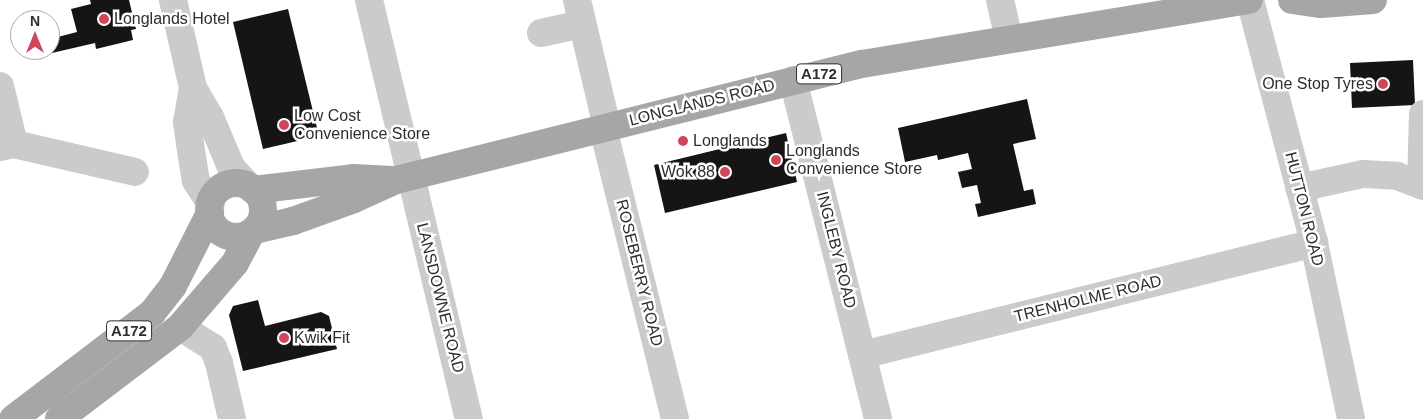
<!DOCTYPE html>
<style>
body{margin:0}
#map{position:relative;width:1423px;height:419px;overflow:hidden;background:#fff;font-family:Arial,sans-serif}
div>[style]{position:absolute}
.building>*{inset:0;background:#151515}
.minor>*{height:28px;margin:-14px;padding:0 14px;transform-origin:14px;border-radius:14px;background:#cbcbcb}
.major>*{height:28px;margin:-14px;padding:0 14px;transform-origin:14px;border-radius:14px;background:#a6a6a6}
.major>.ring{margin:-14px;padding:0;box-sizing:content-box;background:none;border:28px solid #a6a6a6;border-radius:50%}
.dots>*{width:14px;height:14px;translate:-50% -50%;box-sizing:border-box;border:2px solid #fff;border-radius:50%}
span{translate:-50% -50%;white-space:nowrap;text-align:center;line-height:1.15;-webkit-text-stroke:5px #fff;paint-order:stroke}
.shield-label span{padding:1px 4px;background:#fff;border:1px solid;border-radius:4px;-webkit-text-stroke-width:0}
.shield-label{font-size:15px;color:#2e2e2e;font-weight:700}
.poi-label{font-size:16px;color:#2e2e2e}
.left{translate:0 -50%;text-align:left}
.right{translate:-100% -50%;text-align:right}
.street-label{font-size:16px;color:#2e2e2e}
.north{position:absolute;left:10px;top:10px;width:50px;height:50px;box-sizing:border-box;background:#fff;border:1px solid #ababab;border-radius:50%;rotate:0deg;font-size:14px;font-weight:700;line-height:20px;text-align:center;color:#2e2e2e}
.north::after{content:'';display:block;margin:auto;width:18px;height:22px;background:#cf4658;clip-path:polygon(50% 0,100% 100%,50% 72%,0 100%)}
</style>
<div id="map">
<div class="building">
<div style="clip-path:polygon(90px 0,129px 0,136px 29px,131px 30px,133px 40px,96px 49px,95px 43px,52px 53px,50px 39px,77px 32px,71px 9px,91px 4px)"></div>
<div style="clip-path:polygon(288px 9px,319px 136px,263px 149px,233px 22px)"></div>
<div style="clip-path:polygon(1413px 60px,1415px 105px,1352px 108px,1350px 63px)"></div>
<div style="clip-path:polygon(1027px 99px,1036px 139px,1013px 144px,1024px 191px,1033px 189px,1036px 204px,978px 217px,975px 204px,981px 203px,977px 185px,962px 188px,958px 172px,972px 169px,968px 153px,938px 160px,937px 155px,905px 162px,898px 128px)"></div>
<div style="clip-path:polygon(786px 133px,797px 182px,665px 213px,654px 165px)"></div>
<div style="clip-path:polygon(258px 300px,265px 326px,321px 312px,329px 316px,337px 349px,243px 371px,229px 315px,233px 306px)"></div>
</div>
<div class="minor">
<div style="left:173px;top:0;width:90px;rotate:77.2deg"></div>
<div style="left:193px;top:88px;width:34px;rotate:60deg"></div>
<div style="left:210px;top:117px;width:54px;rotate:67.2deg"></div>
<div style="left:231px;top:167px;width:24px;rotate:48deg"></div>
<div style="left:369px;top:0;width:431px;rotate:76.6deg"></div>
<div style="left:577px;top:0;width:130px;rotate:76.7deg"></div>
<div style="left:1000px;top:0;width:40px;rotate:77deg"></div>
<div style="left:1250px;top:0;width:251px;rotate:75.2deg"></div>
<div style="left:1314px;top:243px;width:180px;rotate:78.1deg"></div>
<div style="left:541px;top:33px;width:42px;rotate:-12.4deg"></div>
<div style="left:793px;top:80px;width:349px;rotate:75.9deg"></div>
<div style="left:0;top:86px;width:60px;rotate:76.4deg"></div>
<div style="left:193px;top:88px;width:35px;rotate:100deg"></div>
<div style="left:187px;top:122px;width:22px;rotate:82deg"></div>
<div style="left:190px;top:144px;width:37px;rotate:81deg"></div>
<div style="left:196px;top:181px;width:27px;rotate:57deg"></div>
<div style="left:603px;top:128px;width:300px;rotate:76.1deg"></div>
<div style="left:0;top:147px;width:14px;rotate:-12deg"></div>
<div style="left:14px;top:144px;width:124px;rotate:13deg"></div>
<div style="left:1421px;top:185px;width:71px;rotate:-88.4deg"></div>
<div style="left:1299px;top:188px;width:66px;rotate:-12.3deg"></div>
<div style="left:1363px;top:174px;width:34px;rotate:3deg"></div>
<div style="left:1397px;top:176px;width:28px;rotate:21deg"></div>
<div style="left:180px;top:327px;width:39px;rotate:32deg"></div>
<div style="left:213px;top:348px;width:16px;rotate:68deg"></div>
<div style="left:219px;top:363px;width:57px;rotate:76.9deg"></div>
<div style="left:862px;top:355px;width:466px;rotate:-13.9deg"></div>
</div>
<div class="major">
<div style="left:1292px;top:0;width:29px;rotate:8deg"></div>
<div style="left:1321px;top:4px;width:52px;rotate:-4.4deg"></div>
<div class="ring" style="left:209px;top:183px;width:26px;height:26px"></div>
<div style="left:253px;top:190px;width:101px;rotate:-6.8deg"></div>
<div style="left:353px;top:178px;width:39px;rotate:3deg"></div>
<div style="left:254px;top:230px;width:40px;rotate:-13deg"></div>
<div style="left:293px;top:221px;width:65px;rotate:-19.8deg"></div>
<div style="left:354px;top:199px;width:46px;rotate:-24.3deg"></div>
<div style="left:396px;top:180px;width:480px;rotate:-14deg"></div>
<div style="left:862px;top:64px;width:392px;rotate:-9.4deg"></div>
<div style="left:13px;top:419px;width:175px;rotate:-37.3deg"></div>
<div style="left:152px;top:313px;width:34px;rotate:-52deg"></div>
<div style="left:173px;top:286px;width:82px;rotate:-63.1deg"></div>
<div style="left:59px;top:419px;width:152px;rotate:-37.2deg"></div>
<div style="left:180px;top:327px;width:84px;rotate:-49.3deg"></div>
<div style="left:235px;top:263px;width:34px;rotate:-62deg"></div>
</div>
<div class="dots">
<div style="left:104px;top:19px;background:#cf4658"></div>
<div style="left:1383px;top:84px;background:#cf4658"></div>
<div style="left:284px;top:125px;background:#cf4658"></div>
<div style="left:683px;top:141px;background:#cf4658"></div>
<div style="left:776px;top:160px;background:#cf4658"></div>
<div style="left:725px;top:172px;background:#cf4658"></div>
<div style="left:284px;top:338px;background:#cf4658"></div>
</div>
<div class="shield-label">
<span style="left:819px;top:74px">A172</span>
<span style="left:129px;top:331px">A172</span>
</div>
<div class="poi-label">
<span class="left" style="left:114px;top:19px">Longlands Hotel</span>
<span class="right" style="left:1373px;top:84px">One Stop Tyres</span>
<span class="left" style="left:294px;top:125px">Low Cost<br>Convenience Store</span>
<span class="left" style="left:693px;top:141px">Longlands</span>
<span class="left" style="left:786px;top:160px">Longlands<br>Convenience Store</span>
<span class="right" style="left:715px;top:172px">Wok 88</span>
<span class="left" style="left:294px;top:338px">Kwik Fit</span>
</div>
<div class="street-label">
<span style="left:702px;top:103px;rotate:-14deg">LONGLANDS ROAD</span>
<span style="left:1304px;top:209px;rotate:76deg">HUTTON ROAD</span>
<span style="left:836px;top:250px;rotate:76deg">INGLEBY ROAD</span>
<span style="left:639px;top:273px;rotate:76deg">ROSEBERRY ROAD</span>
<span style="left:440px;top:298px;rotate:76deg">LANSDOWNE ROAD</span>
<span style="left:1088px;top:299px;rotate:-14deg">TRENHOLME ROAD</span>
</div>
<div class="north">N</div>
</div>
